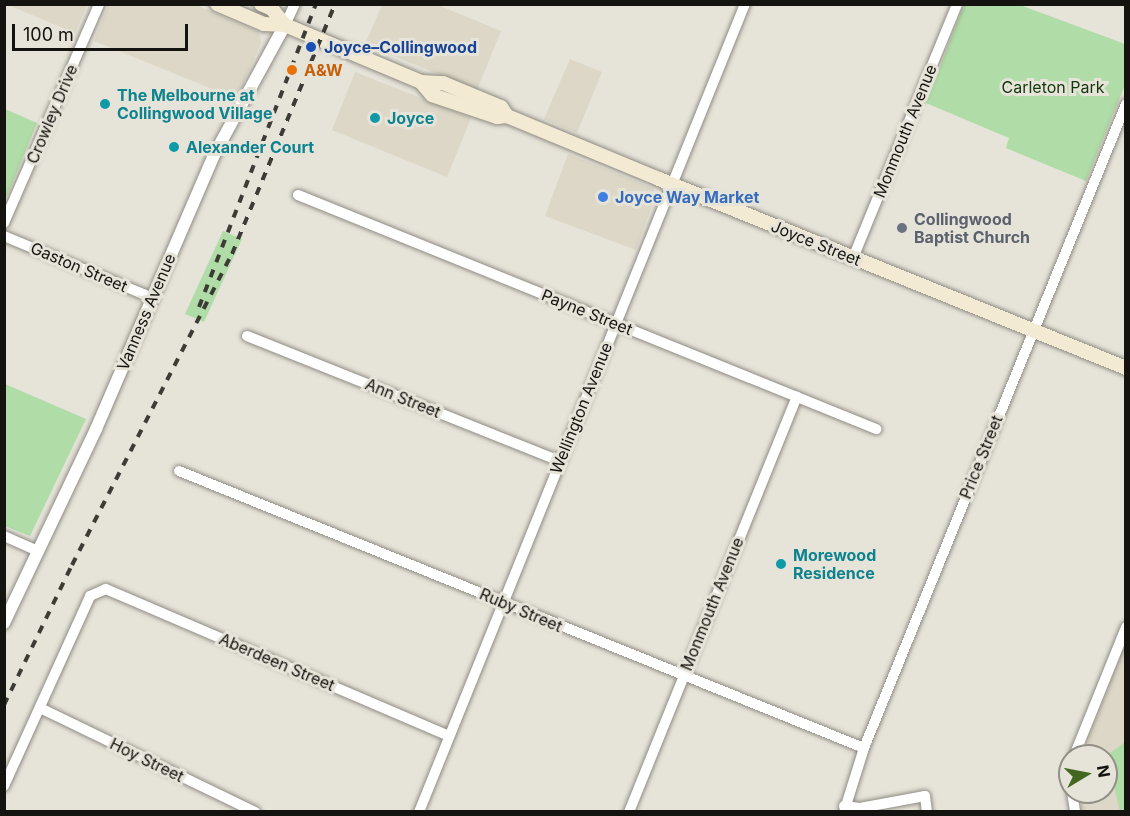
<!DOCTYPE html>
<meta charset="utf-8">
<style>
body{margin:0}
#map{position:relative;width:1130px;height:816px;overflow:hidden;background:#e6e3d9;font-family:Inter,sans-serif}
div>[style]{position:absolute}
.built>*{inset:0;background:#dcd7c6}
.green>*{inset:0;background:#afdca7}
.roads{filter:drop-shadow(0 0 2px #8f8c83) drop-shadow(0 0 2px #8f8c83)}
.minor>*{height:10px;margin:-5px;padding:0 5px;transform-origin:5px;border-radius:5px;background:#fff}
.tertiary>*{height:12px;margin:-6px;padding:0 6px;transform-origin:6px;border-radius:6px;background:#fff}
.secondary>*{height:14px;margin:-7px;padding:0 7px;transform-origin:7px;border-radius:7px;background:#f3ead4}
.rail>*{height:4px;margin-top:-2px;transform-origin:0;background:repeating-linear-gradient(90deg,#3c3b35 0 8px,transparent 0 16px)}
.dots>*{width:16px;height:16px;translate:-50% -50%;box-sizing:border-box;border:3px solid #e6e3d9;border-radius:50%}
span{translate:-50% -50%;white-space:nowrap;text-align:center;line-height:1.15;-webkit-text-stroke:6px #e6e3d9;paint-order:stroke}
.transit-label{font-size:16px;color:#164399;font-weight:700}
.left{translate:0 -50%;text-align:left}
.food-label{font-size:16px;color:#c56008;font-weight:700}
.park-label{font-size:16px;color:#13370d}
.culture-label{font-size:16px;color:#0d838f;font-weight:700}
.street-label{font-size:16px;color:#14130f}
.shop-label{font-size:16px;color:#366cbe;font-weight:700}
.worship-label{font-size:16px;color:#5b616d;font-weight:700}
.frame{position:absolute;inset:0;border:6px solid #14130f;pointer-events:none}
.north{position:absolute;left:1058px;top:744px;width:60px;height:60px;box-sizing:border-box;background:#e6e3d9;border:2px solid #929088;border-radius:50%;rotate:80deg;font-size:16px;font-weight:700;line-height:24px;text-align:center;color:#14130f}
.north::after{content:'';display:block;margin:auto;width:21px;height:27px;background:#436720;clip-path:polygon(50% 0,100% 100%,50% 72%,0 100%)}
.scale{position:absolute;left:12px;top:24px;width:176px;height:27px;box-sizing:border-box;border:3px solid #14130f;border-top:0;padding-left:8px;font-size:18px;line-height:21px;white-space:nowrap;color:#14130f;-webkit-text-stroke:4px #e6e3d9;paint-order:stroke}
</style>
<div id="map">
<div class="built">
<div style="clip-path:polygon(8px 5px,87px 5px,75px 33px)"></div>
<div style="clip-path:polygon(108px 5px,196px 5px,259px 32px,261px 42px,237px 99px,94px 41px)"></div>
<div style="clip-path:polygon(382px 5px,438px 5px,501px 31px,477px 90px,365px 44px)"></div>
<div style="clip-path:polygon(570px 59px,602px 72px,577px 133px,544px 119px)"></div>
<div style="clip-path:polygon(355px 72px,471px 118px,447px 177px,332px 130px)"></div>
<div style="clip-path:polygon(568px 154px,653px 188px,655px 197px,636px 250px,545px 216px)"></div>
<div style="clip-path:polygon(1125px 645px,1125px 811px,1082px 811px,1079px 792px,1106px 792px,1106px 756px,1082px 756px)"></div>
</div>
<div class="green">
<div style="clip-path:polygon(964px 5px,1020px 5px,1125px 44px,1125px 85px,1086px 181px,1006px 148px,1009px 138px,926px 103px)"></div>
<div style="clip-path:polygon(5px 109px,37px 123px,5px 201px)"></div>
<div style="clip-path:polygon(223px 231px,242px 239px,204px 322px,185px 314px)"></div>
<div style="clip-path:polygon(5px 384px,86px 419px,30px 536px,5px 526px)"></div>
<div style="clip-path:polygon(1125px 742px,1125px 811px,1120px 811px,1108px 762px,1110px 753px)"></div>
</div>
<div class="roads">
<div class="minor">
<div style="left:285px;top:25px;width:23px;rotate:-65deg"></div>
<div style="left:298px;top:195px;width:624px;rotate:22.04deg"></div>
<div style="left:4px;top:223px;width:239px;rotate:-66.5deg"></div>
<div style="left:4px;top:236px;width:161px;rotate:22.6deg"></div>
<div style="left:853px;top:258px;width:274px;rotate:-67.7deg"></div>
<div style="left:247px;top:336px;width:337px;rotate:21.8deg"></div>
<div style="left:179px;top:471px;width:739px;rotate:22.02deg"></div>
<div style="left:4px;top:536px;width:36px;rotate:24deg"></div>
<div style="left:40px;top:708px;width:239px;rotate:25.8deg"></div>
<div style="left:1074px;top:756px;width:139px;rotate:-68deg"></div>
<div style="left:4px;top:786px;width:209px;rotate:-65.6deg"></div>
<div style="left:90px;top:596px;width:17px;rotate:-24deg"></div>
<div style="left:106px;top:589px;width:373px;rotate:23.2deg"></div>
<div style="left:1072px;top:792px;width:20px;rotate:81deg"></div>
<div style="left:844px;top:806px;width:16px;rotate:7deg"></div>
<div style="left:860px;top:808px;width:66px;rotate:-10.5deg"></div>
<div style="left:925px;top:796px;width:16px;rotate:83deg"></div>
<div style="left:419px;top:812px;width:871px;rotate:-68.03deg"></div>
<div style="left:629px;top:812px;width:448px;rotate:-68deg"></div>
<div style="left:844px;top:812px;width:67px;rotate:-72.6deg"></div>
<div style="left:864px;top:748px;width:695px;rotate:-67.86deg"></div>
</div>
<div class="tertiary">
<div style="left:4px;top:623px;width:215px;rotate:-64.6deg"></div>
<div style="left:96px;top:429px;width:298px;rotate:-66.7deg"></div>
<div style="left:214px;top:155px;width:148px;rotate:-61.4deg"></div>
</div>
<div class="secondary">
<div style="left:217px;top:4px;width:51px;rotate:23.1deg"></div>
<div style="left:264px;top:24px;width:21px;rotate:3deg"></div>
<div style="left:285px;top:25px;width:147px;rotate:22.7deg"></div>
<div style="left:421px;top:82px;width:22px;rotate:3deg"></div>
<div style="left:443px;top:83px;width:63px;rotate:22.5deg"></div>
<div style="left:501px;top:107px;width:11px;rotate:56deg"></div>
<div style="left:507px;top:116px;width:165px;rotate:22.5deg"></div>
<div style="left:659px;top:179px;width:504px;rotate:22.03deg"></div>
<div style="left:261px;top:4px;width:12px;rotate:24deg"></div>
<div style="left:272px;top:9px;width:21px;rotate:51deg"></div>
<div style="left:421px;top:82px;width:17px;rotate:50deg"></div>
<div style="left:432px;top:95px;width:69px;rotate:18.7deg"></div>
<div style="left:497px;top:117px;width:10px;rotate:-6deg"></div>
</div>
</div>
<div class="rail">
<div style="left:199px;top:307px;width:325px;rotate:-68.9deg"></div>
<div style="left:4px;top:705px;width:156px;rotate:-64.1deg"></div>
<div style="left:72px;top:565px;width:350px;rotate:-62.8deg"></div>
<div style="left:232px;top:254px;width:270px;rotate:-67.6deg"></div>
</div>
<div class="dots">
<div style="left:311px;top:47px;background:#1a4fb4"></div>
<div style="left:292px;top:70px;background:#e8710a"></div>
<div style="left:105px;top:104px;background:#0f9aa8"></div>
<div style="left:375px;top:118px;background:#0f9aa8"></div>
<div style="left:174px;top:147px;background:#0f9aa8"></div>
<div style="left:603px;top:197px;background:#3f7fe0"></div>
<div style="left:902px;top:228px;background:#6b7280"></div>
<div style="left:781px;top:564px;background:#0f9aa8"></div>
</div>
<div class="transit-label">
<span class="left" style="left:324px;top:47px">Joyce–Collingwood</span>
</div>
<div class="food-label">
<span class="left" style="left:304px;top:70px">A&amp;W</span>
</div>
<div class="park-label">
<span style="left:1053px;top:87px">Carleton Park</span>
</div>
<div class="culture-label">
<span class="left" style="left:117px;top:104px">The Melbourne at<br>Collingwood Village</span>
<span class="left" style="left:387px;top:118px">Joyce</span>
<span class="left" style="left:186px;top:147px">Alexander Court</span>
<span class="left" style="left:793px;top:564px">Morewood<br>Residence</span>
</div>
<div class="street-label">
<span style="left:52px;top:114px;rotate:-67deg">Crowley Drive</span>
<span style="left:905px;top:131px;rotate:-68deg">Monmouth Avenue</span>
<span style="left:816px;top:243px;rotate:22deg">Joyce Street</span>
<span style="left:79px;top:267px;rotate:23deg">Gaston Street</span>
<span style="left:146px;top:312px;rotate:-67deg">Vanness Avenue</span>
<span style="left:587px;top:312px;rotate:22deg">Payne Street</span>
<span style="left:403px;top:398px;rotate:22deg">Ann Street</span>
<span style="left:581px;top:408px;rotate:-68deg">Wellington Avenue</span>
<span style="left:981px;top:457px;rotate:-68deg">Price Street</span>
<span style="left:712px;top:604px;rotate:-68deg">Monmouth Avenue</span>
<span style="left:521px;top:610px;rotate:23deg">Ruby Street</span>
<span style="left:277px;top:662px;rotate:23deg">Aberdeen Street</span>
<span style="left:147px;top:760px;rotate:26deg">Hoy Street</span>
</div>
<div class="shop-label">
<span class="left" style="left:615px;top:197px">Joyce Way Market</span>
</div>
<div class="worship-label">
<span class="left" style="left:914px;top:228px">Collingwood<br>Baptist Church</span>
</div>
<div class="frame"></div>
<div class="north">N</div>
<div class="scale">100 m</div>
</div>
